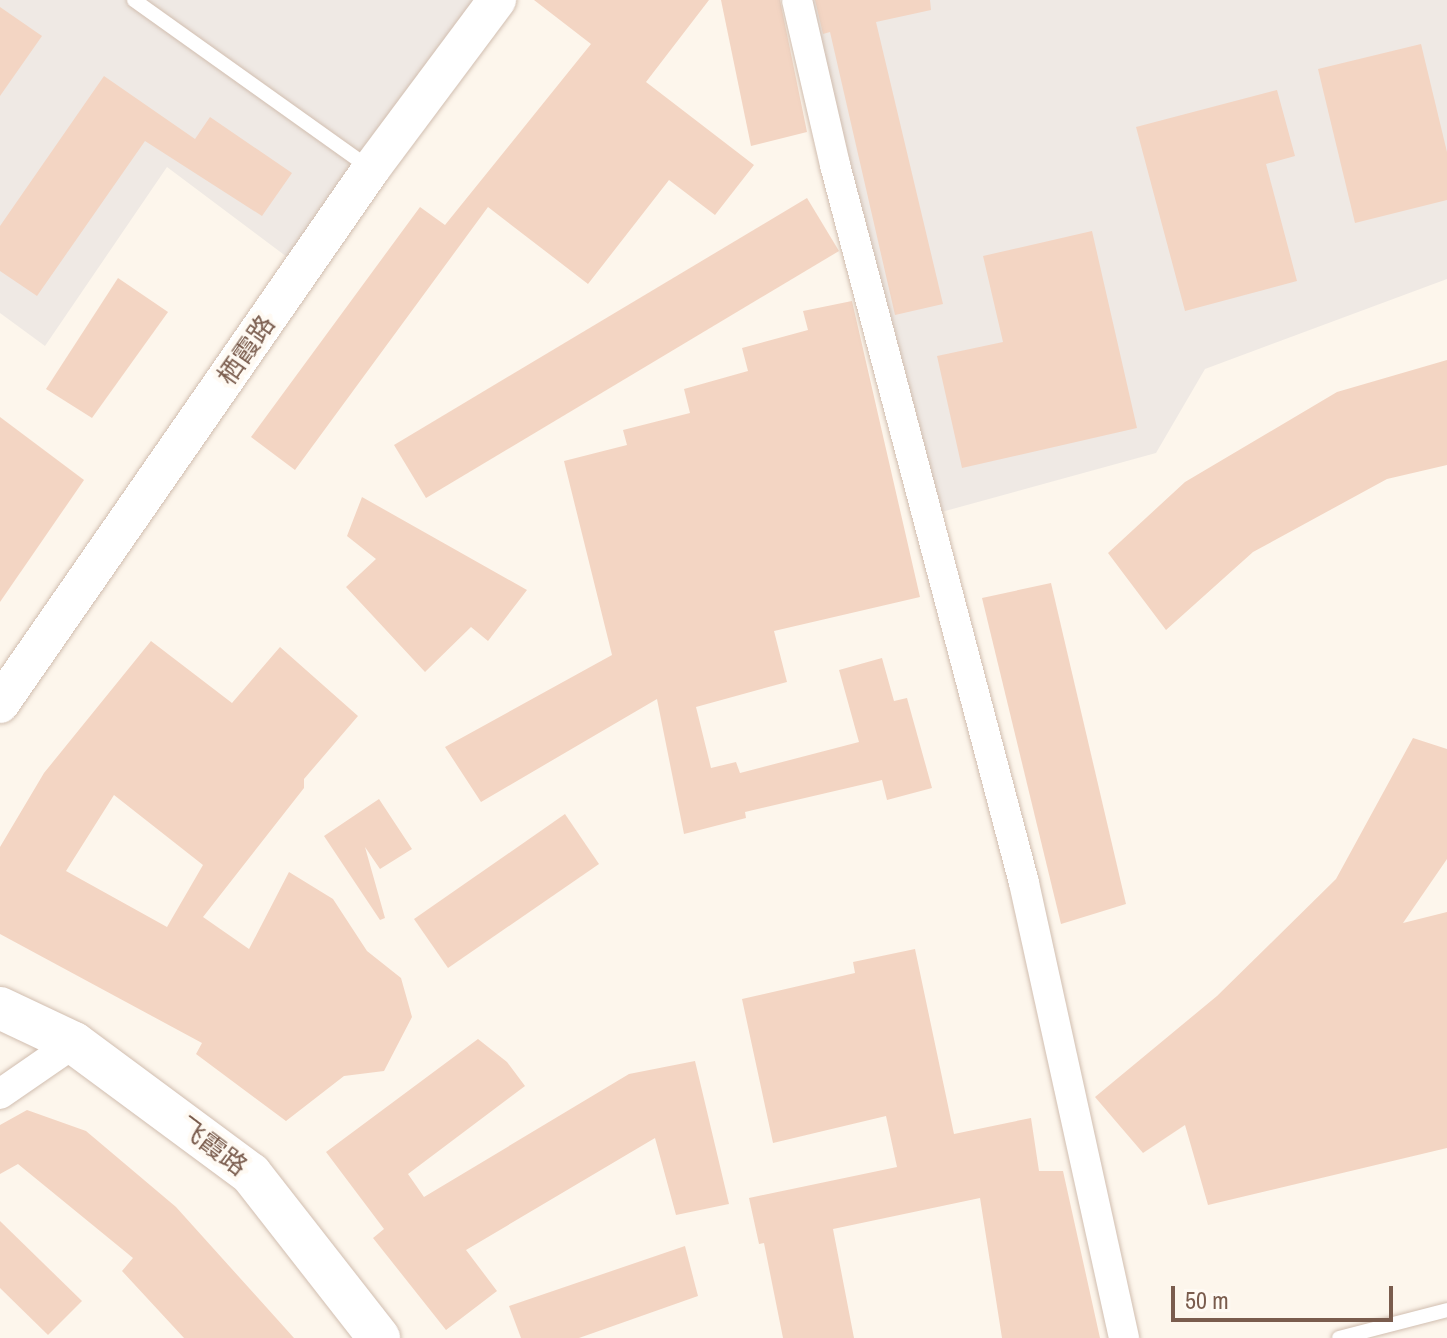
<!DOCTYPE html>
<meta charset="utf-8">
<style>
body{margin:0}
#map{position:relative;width:1447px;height:1338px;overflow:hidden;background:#fdf6ec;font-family:"Archivo Narrow","Noto Sans SC",sans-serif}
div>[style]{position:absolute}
.industrial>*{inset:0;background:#efe9e4}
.building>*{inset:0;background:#f3d5c3}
.roads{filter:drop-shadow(0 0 2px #d1beb0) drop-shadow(0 0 2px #d1beb0)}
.service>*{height:14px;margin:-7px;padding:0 7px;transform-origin:7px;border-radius:7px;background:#fff}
.minor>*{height:30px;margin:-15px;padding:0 15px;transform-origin:15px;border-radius:15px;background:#fff}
.tertiary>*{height:38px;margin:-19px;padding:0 19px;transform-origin:19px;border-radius:19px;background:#fff}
.secondary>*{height:42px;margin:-21px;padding:0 21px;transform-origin:21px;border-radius:21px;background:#fff}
span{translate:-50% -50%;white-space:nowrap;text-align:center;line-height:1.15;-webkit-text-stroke:8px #fffaf3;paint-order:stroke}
.street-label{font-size:26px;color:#7a5c4d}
.scale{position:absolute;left:1171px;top:1286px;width:222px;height:36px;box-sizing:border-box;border:4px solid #7a5c4d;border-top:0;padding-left:10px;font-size:24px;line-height:28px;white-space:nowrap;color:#7a5c4d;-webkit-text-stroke:6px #fffaf3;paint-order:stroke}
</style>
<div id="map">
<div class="industrial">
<div style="clip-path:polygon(0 0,497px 0,303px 269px,167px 167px,45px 346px,0 313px)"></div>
<div style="clip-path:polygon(801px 0,1447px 0,1447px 279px,1205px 369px,1156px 453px,927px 516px)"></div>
</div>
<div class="building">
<div style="clip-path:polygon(534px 0,709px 0,646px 82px,754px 165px,715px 215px,669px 180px,588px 284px,488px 207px,295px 470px,251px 437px,420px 207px,445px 225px,591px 44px)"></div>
<div style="clip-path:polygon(721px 0,780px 0,807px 132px,751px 146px)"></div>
<div style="clip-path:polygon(815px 0,930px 0,931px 10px,876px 22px,943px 304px,895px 315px,830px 32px,823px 34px)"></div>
<div style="clip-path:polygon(0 7px,42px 36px,0 96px)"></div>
<div style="clip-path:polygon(1421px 44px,1447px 152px,1447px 200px,1355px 223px,1318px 69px)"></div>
<div style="clip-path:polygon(104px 76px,195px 139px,210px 117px,292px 173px,262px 216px,145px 141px,37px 296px,0 271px,0 226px)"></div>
<div style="clip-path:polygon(1277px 90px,1295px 156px,1266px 164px,1297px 281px,1185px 311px,1136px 127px)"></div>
<div style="clip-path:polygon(807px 198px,839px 251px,426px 498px,394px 445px)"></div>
<div style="clip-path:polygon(1092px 231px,1137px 428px,962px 468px,937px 356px,1003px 342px,983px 256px)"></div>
<div style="clip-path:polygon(118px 278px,168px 312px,92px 418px,46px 389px)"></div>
<div style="clip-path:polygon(852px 301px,920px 597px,774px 631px,787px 682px,696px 707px,711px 768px,736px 762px,740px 773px,859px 742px,839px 670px,882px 658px,894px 701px,907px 698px,932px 788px,887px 800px,882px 780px,745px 812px,746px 818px,684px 834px,657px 699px,481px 802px,445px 747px,612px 655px,564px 461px,627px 445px,623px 430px,690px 413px,684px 389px,748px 371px,742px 348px,808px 330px,803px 311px)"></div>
<div style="clip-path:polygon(1447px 360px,1447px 465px,1387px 479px,1253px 552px,1166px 630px,1108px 553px,1185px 482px,1337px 392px)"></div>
<div style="clip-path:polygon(0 417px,84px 480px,0 602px)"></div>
<div style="clip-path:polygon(362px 497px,527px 590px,488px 641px,471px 627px,425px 672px,346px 587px,376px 559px,347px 536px)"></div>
<div style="clip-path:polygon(1051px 583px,1126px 904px,1061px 924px,982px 598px)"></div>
<div style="clip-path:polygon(evenodd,151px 641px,232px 703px,280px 647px,358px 716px,304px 779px,304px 788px,203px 917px,249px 949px,289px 872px,333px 899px,367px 951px,401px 978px,412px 1017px,384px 1071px,344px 1076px,286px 1121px,196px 1054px,202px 1043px,0 934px,0 847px,44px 773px,151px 641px,114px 795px,203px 865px,167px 927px,66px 871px,114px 795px)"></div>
<div style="clip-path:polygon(1413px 738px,1447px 749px,1447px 859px,1403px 923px,1447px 912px,1447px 1148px,1208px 1205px,1185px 1125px,1143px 1153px,1095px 1097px,1217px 996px,1336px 879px)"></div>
<div style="clip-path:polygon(379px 799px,412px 849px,380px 869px,365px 847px,385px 918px,380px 920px,324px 836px)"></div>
<div style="clip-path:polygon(565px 814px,599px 864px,448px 968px,414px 919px)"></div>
<div style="clip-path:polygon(915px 949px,954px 1134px,1031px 1118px,1039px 1171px,1063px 1171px,1100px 1338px,1002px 1338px,980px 1198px,833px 1229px,854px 1338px,783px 1338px,764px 1243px,759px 1244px,749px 1198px,897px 1167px,886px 1116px,773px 1143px,742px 999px,855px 973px,853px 962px)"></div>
<div style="clip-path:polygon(478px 1039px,507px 1062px,525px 1086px,408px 1174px,424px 1197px,629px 1074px,695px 1061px,729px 1204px,676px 1215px,655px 1138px,466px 1250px,497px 1291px,446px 1330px,373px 1238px,384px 1229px,326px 1152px)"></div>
<div style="clip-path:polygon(27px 1110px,86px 1131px,176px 1207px,294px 1338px,184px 1338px,122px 1271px,133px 1258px,18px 1164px,0 1174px,0 1125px)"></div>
<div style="clip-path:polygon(0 1221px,82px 1301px,48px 1335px,0 1288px)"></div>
<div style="clip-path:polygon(685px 1246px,698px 1296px,579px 1338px,521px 1338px,509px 1306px)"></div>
</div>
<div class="roads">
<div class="service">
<div style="left:134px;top:0;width:291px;rotate:35.5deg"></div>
<div style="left:1339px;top:1338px;width:112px;rotate:-14.5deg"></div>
</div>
<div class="minor">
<div style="left:797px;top:0;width:169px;rotate:77deg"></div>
<div style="left:835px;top:165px;width:742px;rotate:75.25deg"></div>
<div style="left:1024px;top:883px;width:466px;rotate:77.6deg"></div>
<div style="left:0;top:1094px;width:90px;rotate:-34.6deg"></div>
</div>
<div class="tertiary">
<div style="left:0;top:704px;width:651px;rotate:-55.26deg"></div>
<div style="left:371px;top:169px;width:211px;rotate:-53.3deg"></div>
</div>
<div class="secondary">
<div style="left:0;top:1008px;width:82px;rotate:25.3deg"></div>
<div style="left:74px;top:1043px;width:220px;rotate:36.5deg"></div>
<div style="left:251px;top:1174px;width:208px;rotate:52deg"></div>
</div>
</div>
<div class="street-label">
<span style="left:246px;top:350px;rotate:-55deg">栖霞路</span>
<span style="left:213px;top:1146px;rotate:37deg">飞霞路</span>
</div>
<div class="scale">50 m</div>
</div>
